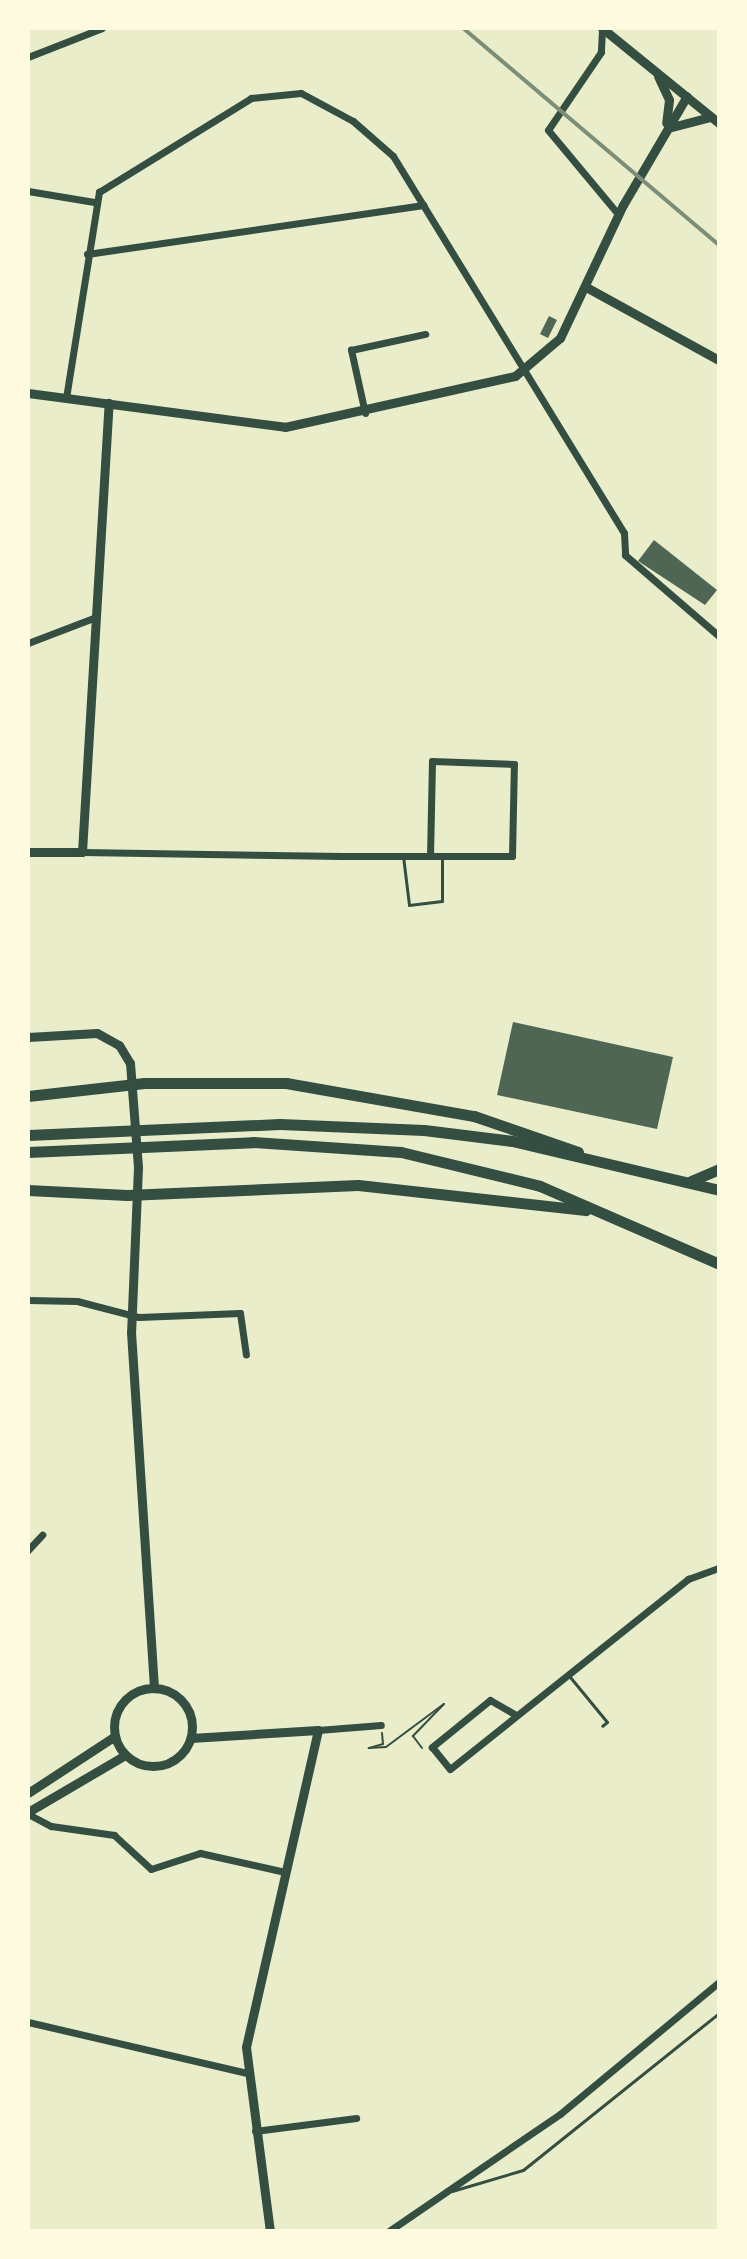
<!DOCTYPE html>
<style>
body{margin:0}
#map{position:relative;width:747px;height:2259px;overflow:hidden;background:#e9edc9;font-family:Signika,sans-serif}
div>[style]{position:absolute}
.building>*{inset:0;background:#4f6655}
.path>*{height:2px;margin:-1px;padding:0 1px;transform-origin:1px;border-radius:1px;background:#344e41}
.service>*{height:3px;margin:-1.5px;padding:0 1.5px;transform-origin:1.5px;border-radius:1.5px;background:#344e41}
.minor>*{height:7px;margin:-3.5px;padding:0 3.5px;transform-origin:3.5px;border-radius:3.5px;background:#344e41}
.tertiary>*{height:9px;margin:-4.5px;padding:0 4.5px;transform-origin:4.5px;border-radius:4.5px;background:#344e41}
.tertiary>.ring{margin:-4.5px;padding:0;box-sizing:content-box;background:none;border:9px solid #344e41;border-radius:50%}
.primary>*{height:11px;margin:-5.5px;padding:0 5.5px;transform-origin:5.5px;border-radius:5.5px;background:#344e41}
.rail>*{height:4px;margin:-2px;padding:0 2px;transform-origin:2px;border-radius:2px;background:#7c8e77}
span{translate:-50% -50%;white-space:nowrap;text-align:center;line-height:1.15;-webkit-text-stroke:6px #fefae0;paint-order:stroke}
.frame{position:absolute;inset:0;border:30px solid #fefae0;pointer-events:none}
</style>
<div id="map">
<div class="building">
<div style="clip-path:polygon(549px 316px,557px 320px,548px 338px,540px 334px)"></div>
<div style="clip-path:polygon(654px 540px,717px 590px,705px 605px,638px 561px)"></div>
<div style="clip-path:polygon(513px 1022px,673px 1057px,657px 1129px,497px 1095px)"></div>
</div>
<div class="path">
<div style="left:382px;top:1733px;width:11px;rotate:85deg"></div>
<div style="left:383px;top:1744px;width:15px;rotate:164deg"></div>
<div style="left:369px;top:1748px;width:17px;rotate:-3deg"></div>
<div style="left:386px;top:1747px;width:72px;rotate:-36.6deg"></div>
<div style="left:444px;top:1704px;width:45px;rotate:134.1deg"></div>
<div style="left:413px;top:1736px;width:15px;rotate:53deg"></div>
</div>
<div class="service">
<div style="left:403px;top:856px;width:49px;rotate:83deg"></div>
<div style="left:409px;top:905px;width:33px;rotate:-7deg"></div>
<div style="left:442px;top:901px;width:42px;rotate:-90deg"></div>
<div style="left:570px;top:1677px;width:58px;rotate:50.6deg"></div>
<div style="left:607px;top:1722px;width:6px;rotate:141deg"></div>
<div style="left:452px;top:2191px;width:74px;rotate:-16.5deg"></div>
<div style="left:523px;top:2170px;width:251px;rotate:-38.7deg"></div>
</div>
<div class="minor">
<div style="left:602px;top:30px;width:22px;rotate:93deg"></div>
<div style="left:601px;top:52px;width:94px;rotate:124.2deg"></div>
<div style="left:548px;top:130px;width:109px;rotate:50.2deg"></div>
<div style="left:28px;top:57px;width:79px;rotate:-21.4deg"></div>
<div style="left:28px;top:191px;width:67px;rotate:9.5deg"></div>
<div style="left:87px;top:254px;width:340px;rotate:-8.3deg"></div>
<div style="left:66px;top:398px;width:209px;rotate:-80.9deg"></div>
<div style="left:99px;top:192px;width:179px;rotate:-31.7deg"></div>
<div style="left:251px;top:98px;width:50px;rotate:-5.7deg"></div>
<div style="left:301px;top:93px;width:59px;rotate:28.3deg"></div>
<div style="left:353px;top:121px;width:53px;rotate:41.2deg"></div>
<div style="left:393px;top:156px;width:442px;rotate:58.5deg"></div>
<div style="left:624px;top:533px;width:22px;rotate:87deg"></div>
<div style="left:625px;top:555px;width:124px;rotate:40.8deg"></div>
<div style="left:365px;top:413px;width:65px;rotate:-102.5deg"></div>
<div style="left:351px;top:350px;width:76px;rotate:-12.2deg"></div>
<div style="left:28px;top:643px;width:70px;rotate:-21deg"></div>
<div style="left:82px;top:852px;width:260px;rotate:0.9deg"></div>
<div style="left:342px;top:856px;width:170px"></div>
<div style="left:512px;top:856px;width:92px;rotate:-88.8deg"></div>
<div style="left:514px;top:764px;width:82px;rotate:-177.9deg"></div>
<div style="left:432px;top:761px;width:95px;rotate:91.2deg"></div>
<div style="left:28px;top:1300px;width:49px;rotate:1.2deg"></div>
<div style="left:77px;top:1301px;width:64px;rotate:14.5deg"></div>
<div style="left:139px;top:1317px;width:101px;rotate:-2.3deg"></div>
<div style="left:240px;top:1313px;width:42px;rotate:81.9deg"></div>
<div style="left:28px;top:1550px;width:21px;rotate:-47deg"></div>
<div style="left:516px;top:1715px;width:30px;rotate:-150deg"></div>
<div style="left:490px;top:1700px;width:75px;rotate:141deg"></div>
<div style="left:432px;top:1747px;width:28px;rotate:51deg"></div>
<div style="left:450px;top:1769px;width:305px;rotate:-38.6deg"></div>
<div style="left:688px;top:1579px;width:33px;rotate:-20deg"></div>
<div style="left:318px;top:1730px;width:63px;rotate:-4.5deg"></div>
<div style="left:28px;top:1814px;width:26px;rotate:28deg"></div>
<div style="left:51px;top:1826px;width:64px;rotate:8.1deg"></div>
<div style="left:114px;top:1835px;width:50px;rotate:42.6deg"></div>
<div style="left:151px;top:1869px;width:52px;rotate:-18.1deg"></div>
<div style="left:200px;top:1853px;width:87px;rotate:12.6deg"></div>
<div style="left:28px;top:2022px;width:226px;rotate:13.1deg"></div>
<div style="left:255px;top:2131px;width:102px;rotate:-7.3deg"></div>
<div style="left:389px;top:2231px;width:207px;rotate:-34.4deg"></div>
<div style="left:560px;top:2114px;width:207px;rotate:-39.7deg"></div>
</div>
<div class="tertiary">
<div style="left:602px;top:28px;width:151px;rotate:39.1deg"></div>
<div style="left:658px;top:76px;width:26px;rotate:65deg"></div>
<div style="left:669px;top:100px;width:23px;rotate:97deg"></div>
<div style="left:668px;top:128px;width:43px;rotate:-14.7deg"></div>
<div style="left:586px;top:287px;width:152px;rotate:28.8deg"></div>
<div style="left:28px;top:393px;width:259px;rotate:7.5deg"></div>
<div style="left:285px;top:427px;width:236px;rotate:-12.5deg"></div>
<div style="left:515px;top:376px;width:59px;rotate:-40.2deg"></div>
<div style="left:560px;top:338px;width:147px;rotate:-64.7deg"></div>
<div style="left:623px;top:205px;width:126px;rotate:-59.6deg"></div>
<div style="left:28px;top:852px;width:54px"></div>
<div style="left:82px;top:852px;width:450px;rotate:-86.6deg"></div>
<div style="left:28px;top:1037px;width:69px;rotate:-3.3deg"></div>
<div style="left:97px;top:1033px;width:25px;rotate:29deg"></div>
<div style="left:119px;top:1045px;width:21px;rotate:59deg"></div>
<div style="left:130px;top:1063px;width:104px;rotate:85.6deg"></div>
<div style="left:138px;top:1167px;width:165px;rotate:92.4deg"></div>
<div style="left:131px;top:1332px;width:357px;rotate:86.3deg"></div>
<div class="ring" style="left:114px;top:1688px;width:69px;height:69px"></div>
<div style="left:191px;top:1738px;width:127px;rotate:-3.6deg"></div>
<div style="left:318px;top:1730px;width:325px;rotate:102.8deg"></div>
<div style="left:246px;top:2047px;width:186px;rotate:82.6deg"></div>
<div style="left:28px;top:1793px;width:104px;rotate:-33.2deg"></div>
<div style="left:28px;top:1812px;width:113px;rotate:-30.4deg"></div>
</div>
<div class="primary">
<div style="left:28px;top:1096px;width:117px;rotate:-6.4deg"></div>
<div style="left:144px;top:1083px;width:142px"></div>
<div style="left:286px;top:1083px;width:191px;rotate:10deg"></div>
<div style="left:474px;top:1116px;width:110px;rotate:19.1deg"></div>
<div style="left:28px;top:1135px;width:252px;rotate:-2.5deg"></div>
<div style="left:280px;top:1124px;width:144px;rotate:2.4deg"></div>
<div style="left:424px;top:1130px;width:89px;rotate:7.1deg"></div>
<div style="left:512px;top:1141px;width:213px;rotate:13.3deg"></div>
<div style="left:28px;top:1152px;width:225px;rotate:-2.5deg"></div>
<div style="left:253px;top:1142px;width:148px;rotate:3.9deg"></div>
<div style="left:401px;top:1152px;width:143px;rotate:13.7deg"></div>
<div style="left:540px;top:1186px;width:195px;rotate:23.5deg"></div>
<div style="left:691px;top:1181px;width:30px;rotate:-23deg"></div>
<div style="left:28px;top:1190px;width:99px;rotate:2.9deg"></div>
<div style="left:127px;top:1195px;width:231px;rotate:-2.5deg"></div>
<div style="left:358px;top:1185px;width:229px;rotate:6.3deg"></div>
</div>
<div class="rail">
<div style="left:463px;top:28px;width:336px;rotate:40.3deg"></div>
</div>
<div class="frame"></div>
</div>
